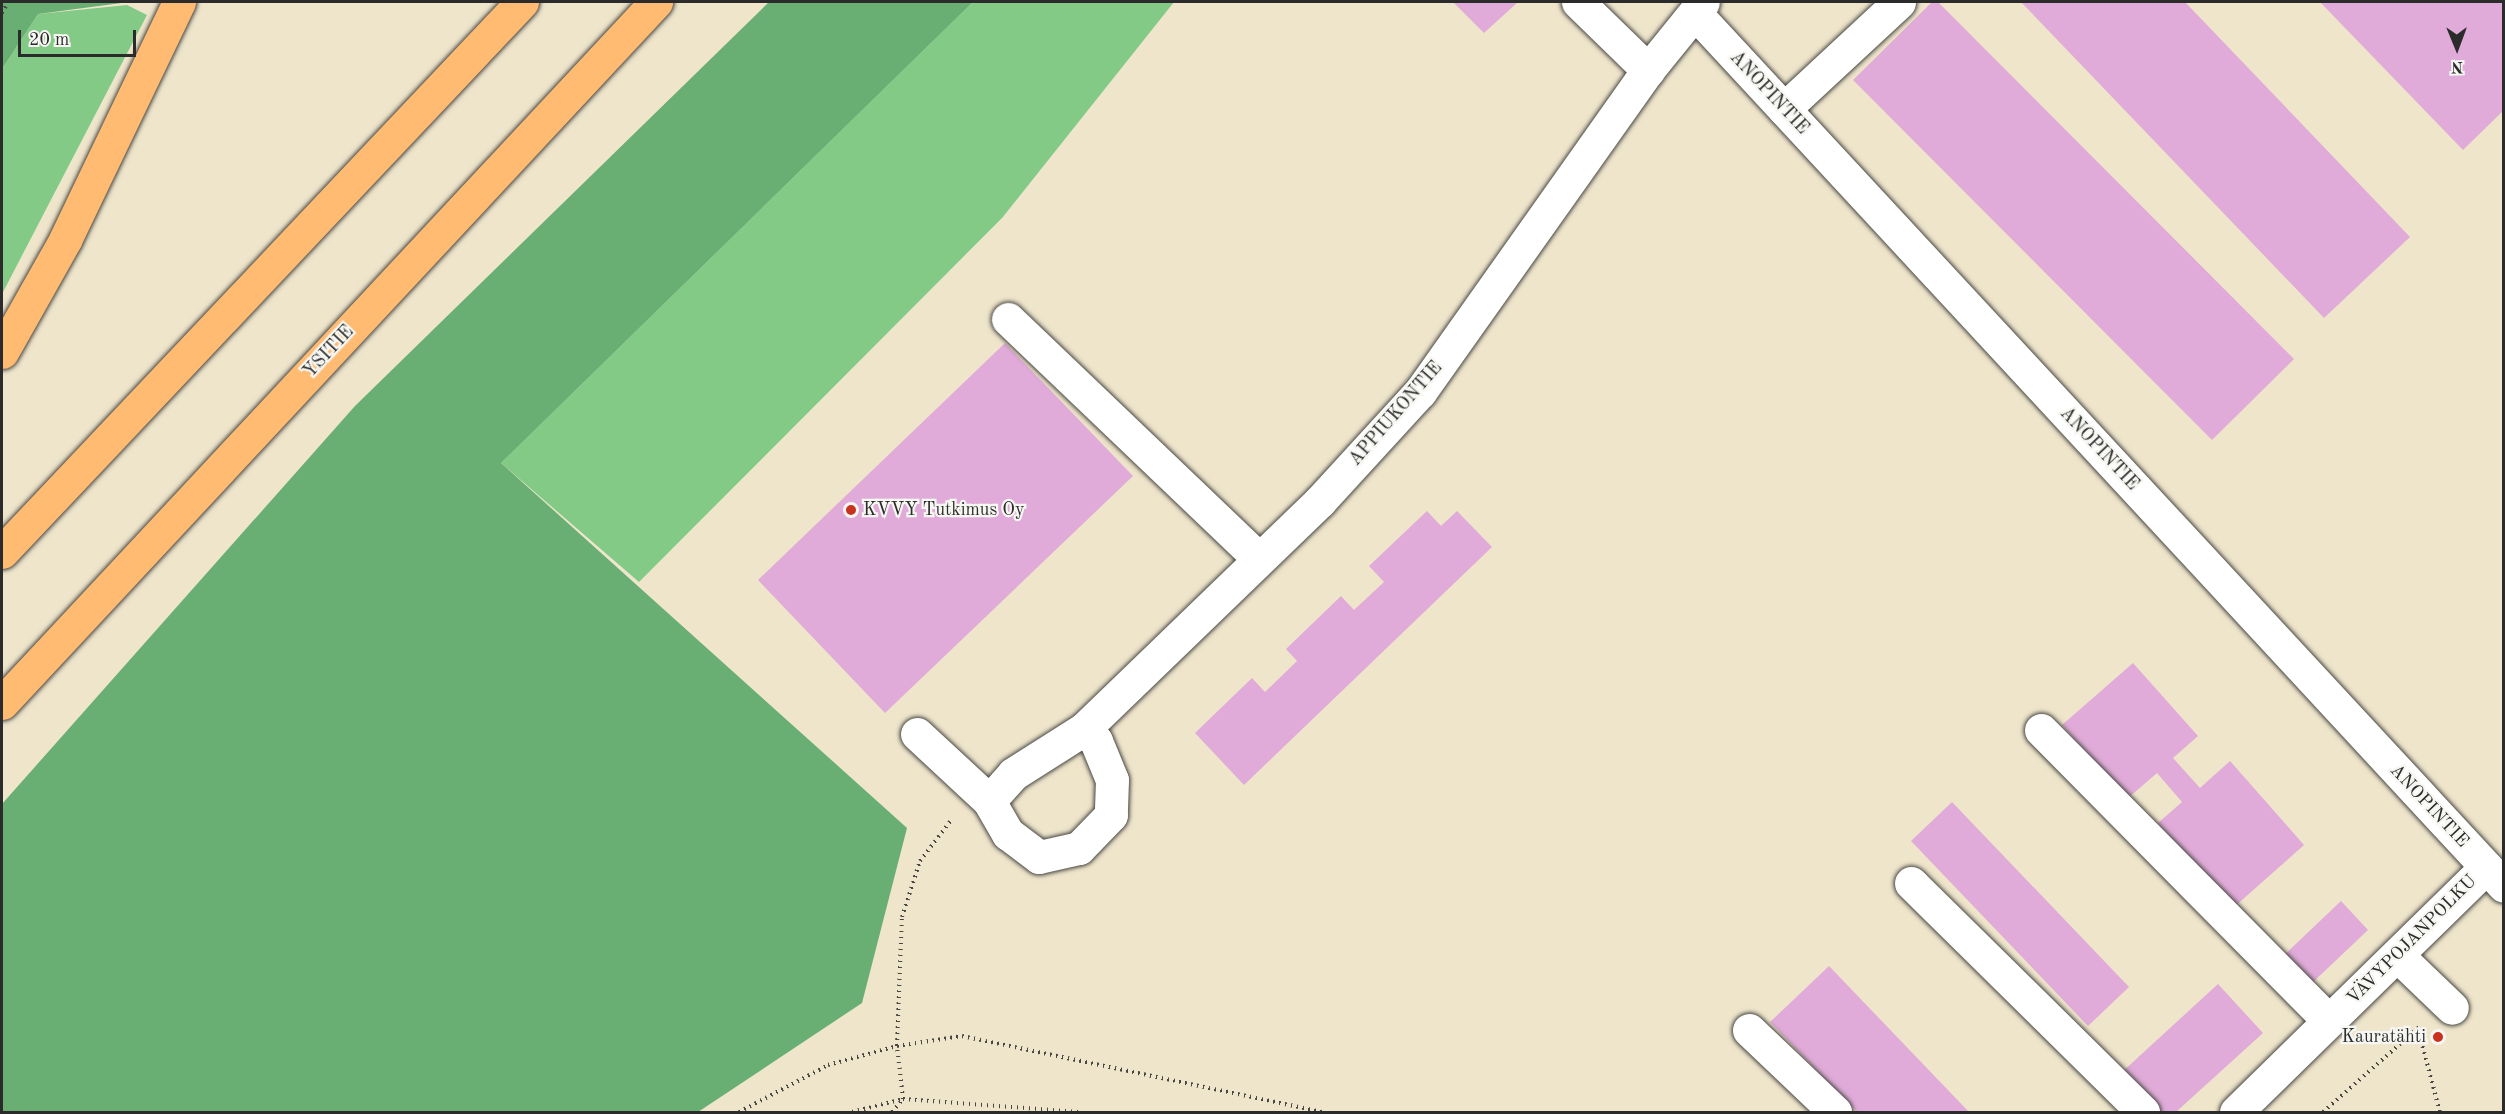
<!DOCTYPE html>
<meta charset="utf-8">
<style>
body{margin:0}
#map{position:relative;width:2505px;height:1114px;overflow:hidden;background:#eee5cb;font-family:"Old Standard TT",serif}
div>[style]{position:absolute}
.green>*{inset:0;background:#82ca86}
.forest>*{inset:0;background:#69ae73}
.building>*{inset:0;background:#e0abd8}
.path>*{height:4px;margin-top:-2px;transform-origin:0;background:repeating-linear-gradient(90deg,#484743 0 1.5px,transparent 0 6px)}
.roads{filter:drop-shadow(0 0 2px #484743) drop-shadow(0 0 2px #484743)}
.minor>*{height:33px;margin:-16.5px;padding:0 16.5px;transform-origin:16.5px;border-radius:16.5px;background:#fff}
.highway>*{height:33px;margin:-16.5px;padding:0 16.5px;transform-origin:16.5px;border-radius:16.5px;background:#ffbb71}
.dots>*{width:16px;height:16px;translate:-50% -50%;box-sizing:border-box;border:3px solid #f6f6f2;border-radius:50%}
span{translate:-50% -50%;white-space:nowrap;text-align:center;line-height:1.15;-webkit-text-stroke:4.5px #f6f6f2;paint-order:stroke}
.street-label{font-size:18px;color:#2b2b2b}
.poi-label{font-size:18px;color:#2b2b2b}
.left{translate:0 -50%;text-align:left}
.right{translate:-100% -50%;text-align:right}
.frame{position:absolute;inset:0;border:3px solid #2b2b2b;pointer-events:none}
.north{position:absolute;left:2427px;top:18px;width:60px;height:60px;-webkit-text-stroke:4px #f6f6f2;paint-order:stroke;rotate:179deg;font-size:16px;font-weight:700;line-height:24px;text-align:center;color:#2b2b2b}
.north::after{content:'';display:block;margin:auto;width:21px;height:27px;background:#2b2b2b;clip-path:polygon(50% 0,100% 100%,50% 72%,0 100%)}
.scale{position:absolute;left:18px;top:30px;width:118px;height:27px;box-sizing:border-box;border:3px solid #2b2b2b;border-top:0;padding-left:8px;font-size:18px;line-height:21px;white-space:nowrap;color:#2b2b2b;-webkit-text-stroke:4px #f6f6f2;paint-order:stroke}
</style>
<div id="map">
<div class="green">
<div style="clip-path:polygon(973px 2px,1174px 2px,1002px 218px,639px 582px,501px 463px)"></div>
<div style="clip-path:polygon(127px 5px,147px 15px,2px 294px,2px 69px,38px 14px)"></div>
</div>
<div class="forest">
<div style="clip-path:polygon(2px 2px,129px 2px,38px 14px,2px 69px)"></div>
<div style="clip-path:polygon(769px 2px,973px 2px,501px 463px,907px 828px,862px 1003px,698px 1112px,2px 1112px,2px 804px,355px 406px)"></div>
</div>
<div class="building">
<div style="clip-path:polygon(1453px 2px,1518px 2px,1484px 33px)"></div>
<div style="clip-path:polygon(1932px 2px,1938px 2px,2294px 359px,2212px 440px,1853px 80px)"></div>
<div style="clip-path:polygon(2021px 2px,2185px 2px,2410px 237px,2324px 318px)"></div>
<div style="clip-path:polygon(2320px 2px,2504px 2px,2504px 110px,2463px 150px)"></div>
<div style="clip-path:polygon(1005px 343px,1133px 476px,885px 713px,758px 580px)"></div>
<div style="clip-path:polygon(1427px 511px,1441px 526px,1457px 511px,1492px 547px,1244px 785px,1195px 733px,1252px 678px,1265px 692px,1297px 661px,1286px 649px,1341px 596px,1354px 610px,1384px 582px,1369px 566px)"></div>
<div style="clip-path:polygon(2133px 663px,2198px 736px,2173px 758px,2200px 788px,2230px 761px,2304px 845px,2233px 908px,2158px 823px,2182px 802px,2157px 773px,2127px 799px,2062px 725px)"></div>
<div style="clip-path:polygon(1952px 802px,2129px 987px,2088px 1026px,1911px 841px)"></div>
<div style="clip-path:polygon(2341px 901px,2368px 930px,2311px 984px,2283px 956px)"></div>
<div style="clip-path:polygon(1829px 966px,1969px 1112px,1857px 1112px,1770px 1022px)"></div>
<div style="clip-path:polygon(2218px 984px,2263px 1033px,2176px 1112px,2158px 1112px,2121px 1073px)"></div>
</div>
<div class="path">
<div style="left:2px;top:13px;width:13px;rotate:-61deg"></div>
<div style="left:2418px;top:1029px;width:86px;rotate:75.2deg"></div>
<div style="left:739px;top:1112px;width:101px;rotate:-27.8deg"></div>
<div style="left:828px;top:1065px;width:72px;rotate:-15.4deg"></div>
<div style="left:897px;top:1046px;width:66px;rotate:-8.7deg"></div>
<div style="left:962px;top:1036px;width:369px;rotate:11.9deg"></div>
<div style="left:852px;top:1112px;width:53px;rotate:-14.3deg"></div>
<div style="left:903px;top:1099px;width:53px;rotate:-96.5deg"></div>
<div style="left:897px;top:1046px;width:129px;rotate:-87.8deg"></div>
<div style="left:902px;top:917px;width:59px;rotate:-72.2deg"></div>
<div style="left:920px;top:861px;width:53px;rotate:-52.7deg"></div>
<div style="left:892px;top:1112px;width:17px;rotate:-50deg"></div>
<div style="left:903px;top:1099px;width:176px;rotate:4.2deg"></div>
<div style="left:2323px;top:1112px;width:128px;rotate:-41.5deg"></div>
</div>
<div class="roads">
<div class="minor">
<div style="left:1578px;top:2px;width:98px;rotate:44.2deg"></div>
<div style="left:1695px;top:13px;width:1190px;rotate:47.18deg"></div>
<div style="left:1784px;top:109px;width:157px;rotate:-42.9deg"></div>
<div style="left:1008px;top:319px;width:347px;rotate:43.7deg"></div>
<div style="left:1084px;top:729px;width:17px;rotate:45deg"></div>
<div style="left:1096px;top:741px;width:42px;rotate:67.7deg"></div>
<div style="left:1112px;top:780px;width:35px;rotate:92deg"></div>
<div style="left:1111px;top:815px;width:46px;rotate:134.1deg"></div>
<div style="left:1079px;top:848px;width:41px;rotate:167.3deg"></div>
<div style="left:1039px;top:857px;width:39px;rotate:-143deg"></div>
<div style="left:1008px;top:834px;width:38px;rotate:-120deg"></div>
<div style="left:989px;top:801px;width:36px;rotate:-48deg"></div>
<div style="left:1013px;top:774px;width:84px;rotate:-32.4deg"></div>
<div style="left:1084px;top:729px;width:328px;rotate:-44deg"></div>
<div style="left:1320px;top:501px;width:148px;rotate:-47.5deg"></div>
<div style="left:1420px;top:392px;width:395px;rotate:-54.7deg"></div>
<div style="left:1648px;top:70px;width:87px;rotate:-51deg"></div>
<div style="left:2041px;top:730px;width:409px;rotate:45.3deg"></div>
<div style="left:917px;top:734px;width:98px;rotate:42.9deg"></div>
<div style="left:1911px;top:883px;width:326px;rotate:44.6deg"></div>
<div style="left:2397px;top:955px;width:76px;rotate:43.9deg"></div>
<div style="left:1749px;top:1030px;width:119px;rotate:43.6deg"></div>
<div style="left:2236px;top:1112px;width:350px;rotate:-44.4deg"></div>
</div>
<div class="highway">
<div style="left:2px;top:352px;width:129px;rotate:-60.6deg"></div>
<div style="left:65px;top:240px;width:264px;rotate:-64.4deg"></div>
<div style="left:2px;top:552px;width:757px;rotate:-46.61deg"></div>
<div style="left:2px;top:703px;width:959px;rotate:-46.99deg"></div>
</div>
</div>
<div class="dots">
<div style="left:851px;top:510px;background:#c8321e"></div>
<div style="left:2438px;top:1037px;background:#c8321e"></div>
</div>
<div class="street-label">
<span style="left:1769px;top:93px;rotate:47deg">ANOPINTIE</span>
<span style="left:329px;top:352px;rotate:-47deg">YSITIE</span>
<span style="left:1396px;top:414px;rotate:-49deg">APPIUKONTIE</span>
<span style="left:2099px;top:449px;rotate:47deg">ANOPINTIE</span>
<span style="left:2429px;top:806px;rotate:47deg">ANOPINTIE</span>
<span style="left:2412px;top:940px;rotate:-45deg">VÄVYPOJANPOLKU</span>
</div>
<div class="poi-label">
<span class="left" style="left:863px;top:510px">KVVY Tutkimus Oy</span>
<span class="right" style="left:2426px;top:1037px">Kauratähti</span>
</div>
<div class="frame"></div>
<div class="north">N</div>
<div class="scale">20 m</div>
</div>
